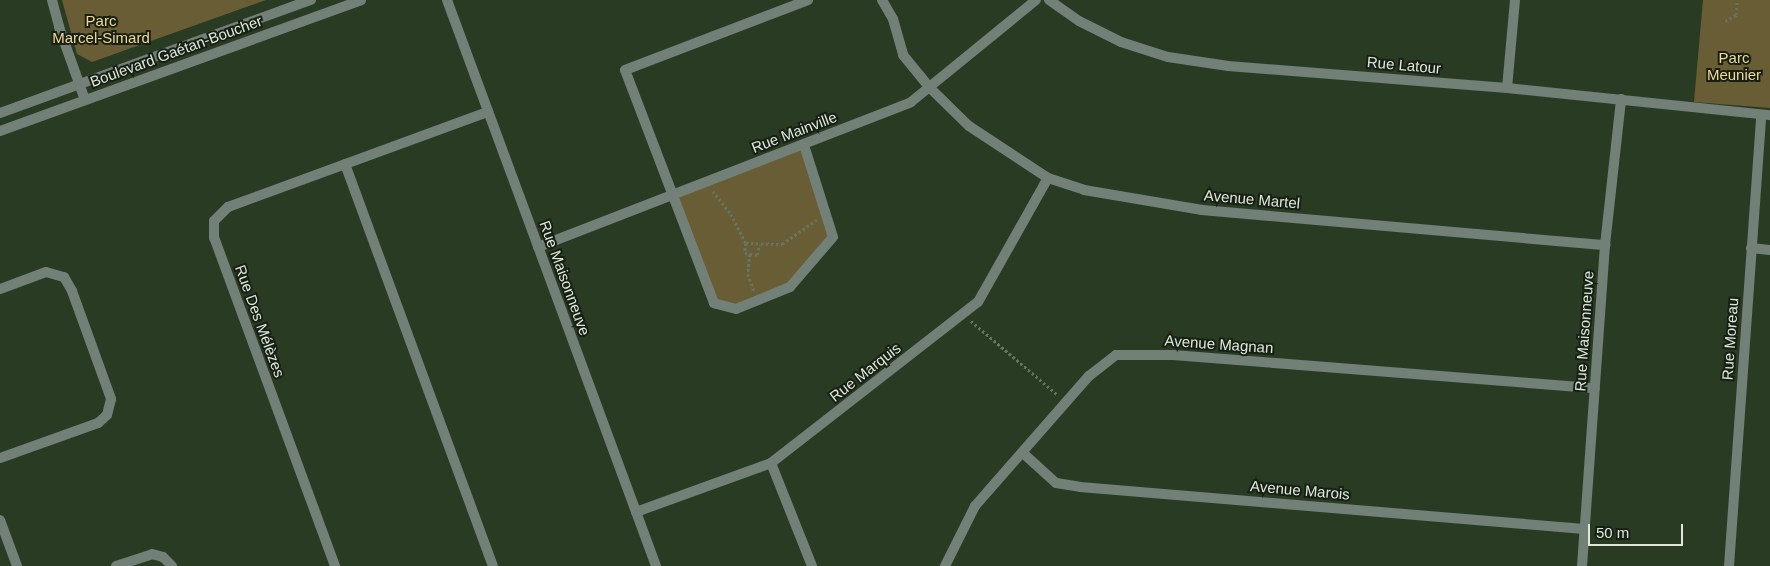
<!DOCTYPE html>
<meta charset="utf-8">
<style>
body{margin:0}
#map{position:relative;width:1770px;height:566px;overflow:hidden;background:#2a3b24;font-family:Helvetica,sans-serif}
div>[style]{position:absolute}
.green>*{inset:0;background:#695d36}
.path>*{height:2.5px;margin-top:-1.25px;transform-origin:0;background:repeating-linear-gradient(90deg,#667561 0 2.5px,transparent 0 5px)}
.minor>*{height:10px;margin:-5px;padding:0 5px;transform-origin:5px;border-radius:5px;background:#728078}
.tertiary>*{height:10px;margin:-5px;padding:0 5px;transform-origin:5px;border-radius:5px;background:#728078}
span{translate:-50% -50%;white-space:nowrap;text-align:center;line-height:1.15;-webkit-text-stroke:4px #182015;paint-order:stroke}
.park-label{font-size:15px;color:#efd995}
.street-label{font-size:15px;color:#dde8d9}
.scale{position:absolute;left:1588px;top:524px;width:95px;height:22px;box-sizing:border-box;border:2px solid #dde8d9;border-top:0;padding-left:6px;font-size:15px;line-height:18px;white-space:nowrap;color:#dde8d9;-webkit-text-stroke:4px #182015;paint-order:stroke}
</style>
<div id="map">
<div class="green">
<div style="clip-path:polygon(62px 0,266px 0,92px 62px,77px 54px)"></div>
<div style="clip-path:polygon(1703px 0,1770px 0,1770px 108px,1694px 102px)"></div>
<div style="clip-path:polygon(804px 145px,833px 237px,790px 287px,736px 309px,714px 303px,675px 196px)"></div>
</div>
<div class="path">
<div style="left:1725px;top:21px;width:13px;rotate:-29deg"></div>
<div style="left:1736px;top:15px;width:15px;rotate:-86deg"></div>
<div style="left:713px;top:191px;width:29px;rotate:52deg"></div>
<div style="left:731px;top:214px;width:33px;rotate:63deg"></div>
<div style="left:746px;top:243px;width:10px;rotate:96deg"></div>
<div style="left:745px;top:253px;width:12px;rotate:9deg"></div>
<div style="left:757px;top:255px;width:10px;rotate:-79deg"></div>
<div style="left:746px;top:243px;width:36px;rotate:2deg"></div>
<div style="left:782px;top:244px;width:42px;rotate:-35.2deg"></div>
<div style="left:750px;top:254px;width:20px;rotate:96deg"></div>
<div style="left:748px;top:274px;width:18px;rotate:71deg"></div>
<div style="left:971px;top:321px;width:114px;rotate:40.4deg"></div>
</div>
<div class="minor">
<div style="left:52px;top:0;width:28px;rotate:75deg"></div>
<div style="left:59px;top:27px;width:77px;rotate:70.4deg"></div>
<div style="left:447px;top:0;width:603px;rotate:69.73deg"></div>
<div style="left:882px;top:0;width:22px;rotate:60deg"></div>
<div style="left:893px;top:19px;width:37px;rotate:74deg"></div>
<div style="left:903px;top:55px;width:43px;rotate:50.7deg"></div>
<div style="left:930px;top:88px;width:54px;rotate:44.3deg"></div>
<div style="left:969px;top:126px;width:95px;rotate:33.4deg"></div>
<div style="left:1048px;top:178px;width:38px;rotate:18deg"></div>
<div style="left:1084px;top:190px;width:120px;rotate:9.6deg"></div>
<div style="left:1202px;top:210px;width:405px;rotate:5deg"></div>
<div style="left:1049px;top:0;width:37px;rotate:35deg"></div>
<div style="left:1079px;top:21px;width:47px;rotate:26.6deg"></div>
<div style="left:1121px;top:42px;width:49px;rotate:17.7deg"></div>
<div style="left:1168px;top:57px;width:61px;rotate:8.5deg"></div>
<div style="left:1228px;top:66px;width:280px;rotate:4.5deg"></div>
<div style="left:1507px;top:88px;width:264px;rotate:5.9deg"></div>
<div style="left:1507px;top:88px;width:88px;rotate:-84.8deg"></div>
<div style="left:804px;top:145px;width:96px;rotate:72.5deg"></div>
<div style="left:833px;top:237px;width:66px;rotate:130.7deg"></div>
<div style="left:790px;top:287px;width:58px;rotate:157.8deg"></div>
<div style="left:736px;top:309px;width:23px;rotate:-165deg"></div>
<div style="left:714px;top:303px;width:249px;rotate:-110.9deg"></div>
<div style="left:625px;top:70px;width:196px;rotate:-20.9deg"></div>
<div style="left:345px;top:164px;width:428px;rotate:69.8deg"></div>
<div style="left:538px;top:247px;width:400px;rotate:-21.2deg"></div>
<div style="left:911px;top:102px;width:161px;rotate:-39.2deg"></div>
<div style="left:1751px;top:248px;width:19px;rotate:6deg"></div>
<div style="left:0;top:289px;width:49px;rotate:-20.3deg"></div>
<div style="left:46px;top:272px;width:19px;rotate:16deg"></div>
<div style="left:64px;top:277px;width:16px;rotate:60deg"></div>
<div style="left:72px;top:291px;width:115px;rotate:70.1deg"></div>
<div style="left:111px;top:399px;width:16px;rotate:104deg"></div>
<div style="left:107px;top:415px;width:12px;rotate:138deg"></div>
<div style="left:98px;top:423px;width:104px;rotate:160.3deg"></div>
<div style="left:1024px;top:454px;width:43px;rotate:42.2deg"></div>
<div style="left:1056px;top:483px;width:24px;rotate:9deg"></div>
<div style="left:1080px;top:487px;width:506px;rotate:4.76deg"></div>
<div style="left:771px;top:463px;width:111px;rotate:68.3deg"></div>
<div style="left:636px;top:512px;width:144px;rotate:-19.9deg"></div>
<div style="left:771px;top:463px;width:262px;rotate:-37.9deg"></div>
<div style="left:978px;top:302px;width:142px;rotate:-60.6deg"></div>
<div style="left:0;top:520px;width:49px;rotate:69.7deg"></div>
<div style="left:116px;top:566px;width:38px;rotate:-18deg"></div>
<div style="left:152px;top:554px;width:11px;rotate:15deg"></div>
<div style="left:163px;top:557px;width:13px;rotate:45deg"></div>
<div style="left:335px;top:566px;width:350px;rotate:-110.2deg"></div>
<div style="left:214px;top:238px;width:17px;rotate:-90deg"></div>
<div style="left:214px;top:221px;width:20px;rotate:-45deg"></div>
<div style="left:228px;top:207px;width:277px;rotate:-20.1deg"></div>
<div style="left:945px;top:566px;width:67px;rotate:-63.4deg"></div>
<div style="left:975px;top:506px;width:173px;rotate:-48.8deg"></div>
<div style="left:1089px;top:376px;width:34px;rotate:-38deg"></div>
<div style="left:1116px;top:355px;width:57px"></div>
<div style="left:1173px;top:355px;width:423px;rotate:4.5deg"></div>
<div style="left:1582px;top:566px;width:322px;rotate:-85.9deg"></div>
<div style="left:1605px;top:245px;width:147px;rotate:-83.7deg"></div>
<div style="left:1729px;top:566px;width:452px;rotate:-85.9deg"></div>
</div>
<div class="tertiary">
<div style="left:0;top:113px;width:331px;rotate:-20deg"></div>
<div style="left:0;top:131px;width:384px;rotate:-19.9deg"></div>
</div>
<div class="park-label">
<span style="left:101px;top:29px">Parc<br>Marcel-Simard</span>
<span style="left:1734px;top:66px">Parc<br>Meunier</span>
</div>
<div class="street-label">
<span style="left:176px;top:51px;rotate:-20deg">Boulevard Gaétan-Boucher</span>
<span style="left:1404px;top:65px;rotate:5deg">Rue Latour</span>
<span style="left:794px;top:132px;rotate:-21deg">Rue Mainville</span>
<span style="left:1252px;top:199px;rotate:5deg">Avenue Martel</span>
<span style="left:565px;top:278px;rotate:70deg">Rue Maisonneuve</span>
<span style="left:260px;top:321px;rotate:70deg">Rue Des Mélèzes</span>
<span style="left:1584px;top:331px;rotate:-86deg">Rue Maisonneuve</span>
<span style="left:1730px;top:339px;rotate:-86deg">Rue Moreau</span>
<span style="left:1219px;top:344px;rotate:4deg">Avenue Magnan</span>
<span style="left:865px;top:372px;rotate:-38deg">Rue Marquis</span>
<span style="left:1300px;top:490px;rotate:5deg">Avenue Marois</span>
</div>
<div class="scale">50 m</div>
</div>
